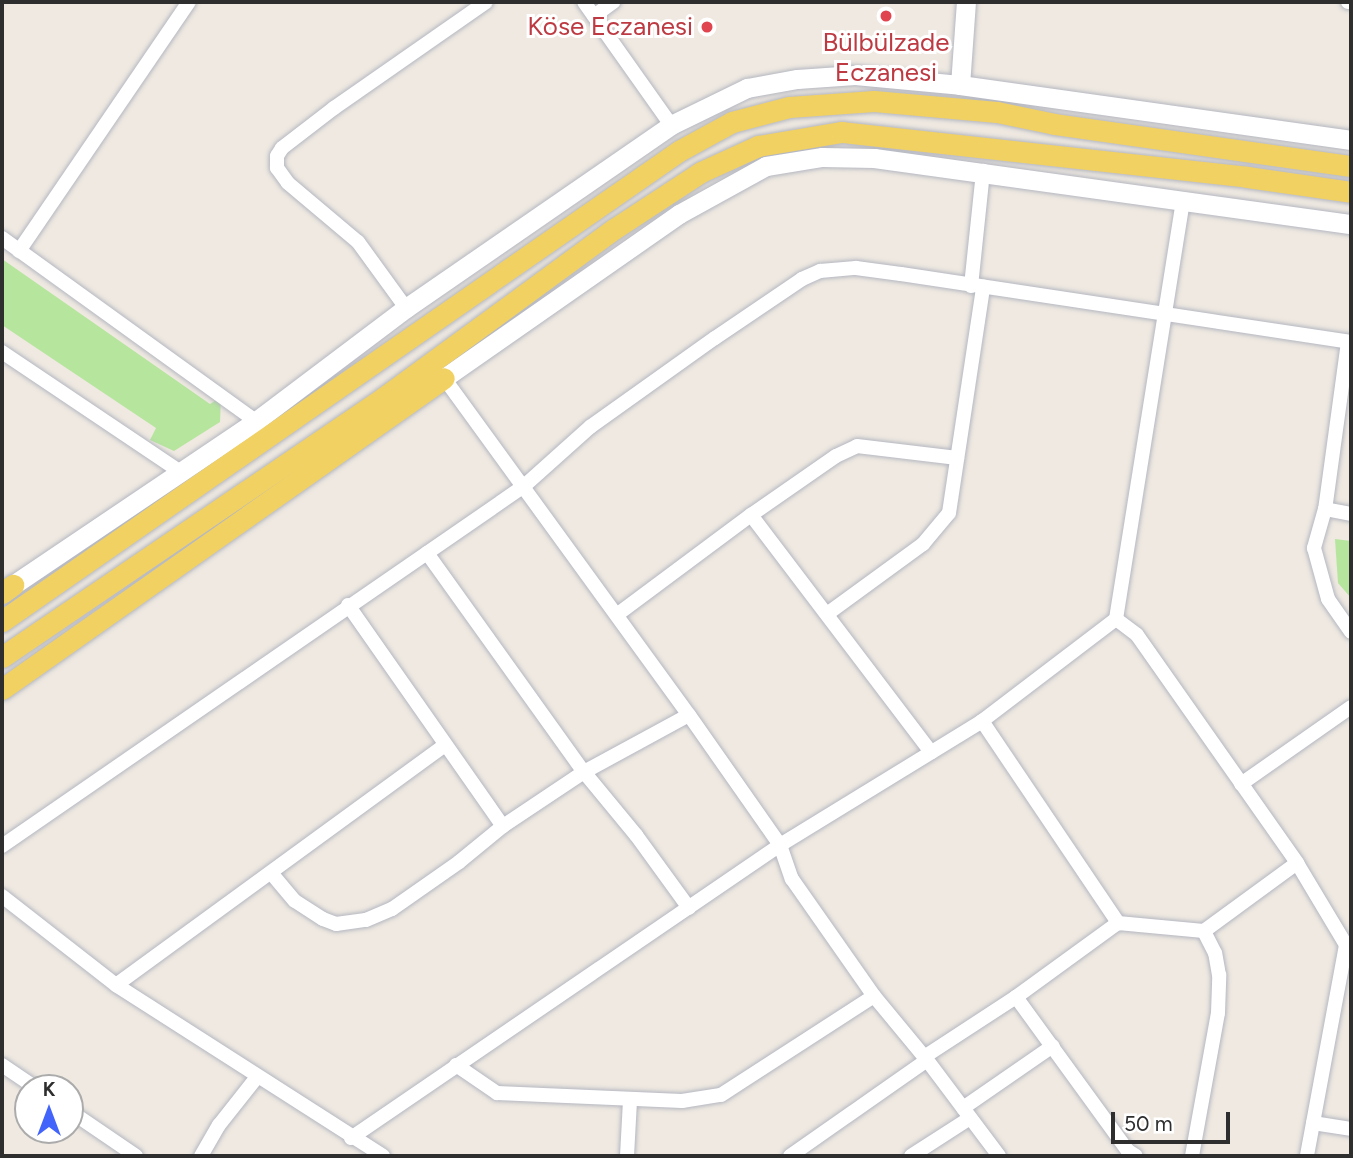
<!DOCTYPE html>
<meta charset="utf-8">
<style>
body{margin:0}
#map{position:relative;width:1353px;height:1158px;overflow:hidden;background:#efe9e1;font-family:Figtree,sans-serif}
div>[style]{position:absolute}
.green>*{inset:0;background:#b6e59e}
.roads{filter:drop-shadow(0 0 2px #b4b7c1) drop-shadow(0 0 2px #b4b7c1)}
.street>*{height:14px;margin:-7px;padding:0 7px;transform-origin:7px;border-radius:7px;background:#fff}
.secondary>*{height:19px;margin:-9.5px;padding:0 9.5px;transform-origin:9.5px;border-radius:9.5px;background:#fff}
.primary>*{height:21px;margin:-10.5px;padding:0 10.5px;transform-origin:10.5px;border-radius:10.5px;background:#f2d163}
.dots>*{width:19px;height:19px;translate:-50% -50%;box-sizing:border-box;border:4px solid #fff;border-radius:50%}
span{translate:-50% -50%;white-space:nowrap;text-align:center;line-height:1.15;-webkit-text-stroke:6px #fff;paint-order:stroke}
.health-label{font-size:26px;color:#be3a42}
.right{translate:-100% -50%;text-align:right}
.frame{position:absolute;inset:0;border:4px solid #2e2e2e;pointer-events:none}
.north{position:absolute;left:14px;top:1074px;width:70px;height:70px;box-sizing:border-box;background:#fff;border:2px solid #ababab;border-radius:50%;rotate:0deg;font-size:19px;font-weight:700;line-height:28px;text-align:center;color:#2e2e2e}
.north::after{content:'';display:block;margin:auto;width:24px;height:32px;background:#4264fb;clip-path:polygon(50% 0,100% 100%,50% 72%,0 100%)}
.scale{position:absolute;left:1111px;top:1112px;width:119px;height:32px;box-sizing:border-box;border:4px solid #2e2e2e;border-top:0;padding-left:9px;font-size:21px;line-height:24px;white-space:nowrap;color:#2e2e2e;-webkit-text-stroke:5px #fff;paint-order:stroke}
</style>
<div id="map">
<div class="green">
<div style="clip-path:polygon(2px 259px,210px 404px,221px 397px,220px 422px,174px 451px,150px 440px,156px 428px,2px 325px)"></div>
<div style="clip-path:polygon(1335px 539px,1351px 541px,1351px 598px,1338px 583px)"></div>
</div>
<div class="roads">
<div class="street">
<div style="left:584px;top:2px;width:151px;rotate:54.7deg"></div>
<div style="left:1348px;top:2px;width:3px"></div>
<div style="left:594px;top:16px;width:24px;rotate:-36deg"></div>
<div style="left:2px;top:238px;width:313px;rotate:35.8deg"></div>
<div style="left:19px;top:251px;width:301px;rotate:-55.7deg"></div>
<div style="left:971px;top:286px;width:116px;rotate:-84deg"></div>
<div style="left:406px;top:308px;width:82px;rotate:-126deg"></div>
<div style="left:358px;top:242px;width:92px;rotate:-139.9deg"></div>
<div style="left:288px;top:183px;width:19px;rotate:-126deg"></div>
<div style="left:277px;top:168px;width:12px;rotate:-90deg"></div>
<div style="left:277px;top:156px;width:9px;rotate:-58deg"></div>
<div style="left:282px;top:148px;width:66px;rotate:-37.6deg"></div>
<div style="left:334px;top:108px;width:185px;rotate:-34.9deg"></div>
<div style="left:1348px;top:342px;width:169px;rotate:97.8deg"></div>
<div style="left:1325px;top:509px;width:41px;rotate:105.8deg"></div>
<div style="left:1314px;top:548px;width:53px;rotate:74.6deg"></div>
<div style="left:1328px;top:599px;width:40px;rotate:55.1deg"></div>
<div style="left:2px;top:352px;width:213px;rotate:33.9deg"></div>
<div style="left:444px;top:378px;width:417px;rotate:54deg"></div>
<div style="left:689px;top:715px;width:159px;rotate:55deg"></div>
<div style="left:780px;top:845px;width:36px;rotate:71deg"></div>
<div style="left:792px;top:879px;width:143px;rotate:55deg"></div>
<div style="left:874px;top:996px;width:83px;rotate:50.4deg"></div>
<div style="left:927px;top:1060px;width:120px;rotate:53.1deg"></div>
<div style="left:1325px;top:509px;width:26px;rotate:11deg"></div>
<div style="left:751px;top:515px;width:298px;rotate:52.8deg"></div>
<div style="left:427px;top:553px;width:269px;rotate:54.4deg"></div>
<div style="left:584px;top:772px;width:82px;rotate:50.5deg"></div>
<div style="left:636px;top:835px;width:90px;rotate:54deg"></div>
<div style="left:348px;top:605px;width:270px;rotate:55deg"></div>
<div style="left:618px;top:614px;width:166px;rotate:-36.7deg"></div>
<div style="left:751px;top:515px;width:103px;rotate:-34.8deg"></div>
<div style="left:836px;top:456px;width:23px;rotate:-25deg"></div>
<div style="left:857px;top:446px;width:101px;rotate:6.8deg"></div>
<div style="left:827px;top:614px;width:119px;rotate:-36.1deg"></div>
<div style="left:923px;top:544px;width:40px;rotate:-50deg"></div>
<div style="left:949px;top:513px;width:229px;rotate:-81.4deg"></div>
<div style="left:1116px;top:619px;width:26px;rotate:37deg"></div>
<div style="left:1137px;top:635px;width:279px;rotate:54.9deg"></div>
<div style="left:1297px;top:863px;width:96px;rotate:59.1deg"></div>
<div style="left:1346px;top:945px;width:215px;rotate:100.5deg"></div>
<div style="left:982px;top:721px;width:244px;rotate:56deg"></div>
<div style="left:1118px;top:923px;width:86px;rotate:5.3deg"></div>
<div style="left:1204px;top:931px;width:115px;rotate:-36.2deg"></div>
<div style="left:1241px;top:784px;width:134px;rotate:-35deg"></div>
<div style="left:2px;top:846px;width:634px;rotate:-34.59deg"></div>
<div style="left:524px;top:486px;width:89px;rotate:-41.8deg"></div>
<div style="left:590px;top:427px;width:153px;rotate:-35.5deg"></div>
<div style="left:715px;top:338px;width:105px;rotate:-34.1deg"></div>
<div style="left:802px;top:279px;width:20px;rotate:-24deg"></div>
<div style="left:820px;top:271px;width:36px;rotate:-5deg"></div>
<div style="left:856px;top:268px;width:45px;rotate:7.6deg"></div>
<div style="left:901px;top:274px;width:455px;rotate:8.6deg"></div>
<div style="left:272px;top:874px;width:35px;rotate:50deg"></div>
<div style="left:295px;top:901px;width:33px;rotate:33deg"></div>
<div style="left:323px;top:919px;width:14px;rotate:21deg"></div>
<div style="left:336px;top:924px;width:30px;rotate:-8deg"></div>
<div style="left:366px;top:920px;width:28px;rotate:-23deg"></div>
<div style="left:392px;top:909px;width:82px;rotate:-35deg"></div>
<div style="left:459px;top:862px;width:57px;rotate:-39.3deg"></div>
<div style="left:503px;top:826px;width:97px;rotate:-33.7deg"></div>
<div style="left:584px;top:772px;width:119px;rotate:-28.5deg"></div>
<div style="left:2px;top:896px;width:145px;rotate:38deg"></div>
<div style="left:116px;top:985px;width:317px;rotate:32.6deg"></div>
<div style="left:116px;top:985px;width:407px;rotate:-36.1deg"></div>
<div style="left:1016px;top:997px;width:190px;rotate:54deg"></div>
<div style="left:1128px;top:1151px;width:9px;rotate:32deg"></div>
<div style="left:924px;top:1057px;width:110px;rotate:-33.1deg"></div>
<div style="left:1016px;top:997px;width:126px;rotate:-36deg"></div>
<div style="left:2px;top:1065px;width:41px;rotate:34.1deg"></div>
<div style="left:456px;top:1065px;width:50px;rotate:34.3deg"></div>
<div style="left:497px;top:1093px;width:185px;rotate:2.5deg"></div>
<div style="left:682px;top:1101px;width:39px;rotate:-9deg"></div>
<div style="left:721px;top:1095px;width:182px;rotate:-32.9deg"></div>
<div style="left:963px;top:1108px;width:109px;rotate:-34.6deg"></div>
<div style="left:70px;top:1111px;width:80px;rotate:34.3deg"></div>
<div style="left:1313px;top:1123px;width:38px;rotate:9deg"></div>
<div style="left:351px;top:1138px;width:520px;rotate:-34.33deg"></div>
<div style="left:780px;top:845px;width:237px;rotate:-31.5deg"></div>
<div style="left:982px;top:721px;width:168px;rotate:-37.3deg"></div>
<div style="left:1116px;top:619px;width:425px;rotate:-80.9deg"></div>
<div style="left:201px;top:1156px;width:36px;rotate:-60deg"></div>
<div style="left:219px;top:1125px;width:61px;rotate:-51.6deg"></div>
<div style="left:627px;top:1156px;width:56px;rotate:-86.9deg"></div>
<div style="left:790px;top:1156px;width:167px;rotate:-35deg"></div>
<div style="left:911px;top:1156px;width:70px;rotate:-32.8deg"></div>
<div style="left:1192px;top:1156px;width:145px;rotate:-79.7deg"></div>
<div style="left:1218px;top:1013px;width:38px;rotate:-88deg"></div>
<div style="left:1219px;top:975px;width:22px;rotate:-100deg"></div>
<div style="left:1215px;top:953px;width:25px;rotate:-117deg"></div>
</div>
<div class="secondary">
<div style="left:960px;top:85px;width:83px;rotate:-85.9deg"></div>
<div style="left:444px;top:378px;width:287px;rotate:-34.9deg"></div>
<div style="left:679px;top:214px;width:99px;rotate:-28.9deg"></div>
<div style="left:766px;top:166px;width:57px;rotate:-9.1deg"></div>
<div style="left:822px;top:157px;width:52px;rotate:1.1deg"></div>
<div style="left:874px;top:158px;width:482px;rotate:7.9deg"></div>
<div style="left:13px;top:585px;width:293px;rotate:-34deg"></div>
<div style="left:256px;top:421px;width:188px;rotate:-37deg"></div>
<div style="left:406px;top:308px;width:322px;rotate:-34.6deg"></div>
<div style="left:671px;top:125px;width:85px;rotate:-26deg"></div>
<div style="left:747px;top:88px;width:51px;rotate:-10.2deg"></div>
<div style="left:797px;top:79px;width:58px;rotate:-3.9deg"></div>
<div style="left:855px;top:75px;width:105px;rotate:5.4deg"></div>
<div style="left:960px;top:85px;width:395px;rotate:8deg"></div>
</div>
<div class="primary">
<div style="left:2px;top:593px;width:14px;rotate:-36deg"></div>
<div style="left:2px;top:621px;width:824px;rotate:-34.77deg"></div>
<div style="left:679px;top:151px;width:60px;rotate:-28.7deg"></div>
<div style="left:732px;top:122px;width:59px;rotate:-14.7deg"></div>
<div style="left:789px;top:107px;width:85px;rotate:-4deg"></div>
<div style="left:874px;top:101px;width:123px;rotate:5.1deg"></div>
<div style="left:997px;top:112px;width:59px;rotate:11.7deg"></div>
<div style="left:1055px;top:124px;width:299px;rotate:8.1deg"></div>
<div style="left:2px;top:657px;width:461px;rotate:-34.2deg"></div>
<div style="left:383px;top:398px;width:286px;rotate:-36.2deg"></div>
<div style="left:614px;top:229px;width:104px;rotate:-33.2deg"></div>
<div style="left:701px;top:172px;width:63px;rotate:-24.5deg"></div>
<div style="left:758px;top:146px;width:85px;rotate:-9.5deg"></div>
<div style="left:842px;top:132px;width:407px;rotate:6.3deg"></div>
<div style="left:1247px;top:177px;width:105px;rotate:8.2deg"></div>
<div style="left:2px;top:689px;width:540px;rotate:-35.13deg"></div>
</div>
</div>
<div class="dots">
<div style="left:886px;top:16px;background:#e0444e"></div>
<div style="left:707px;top:27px;background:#e0444e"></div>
</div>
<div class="health-label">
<span class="right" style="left:693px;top:27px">Köse Eczanesi</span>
<span style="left:886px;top:58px">Bülbülzade<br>Eczanesi</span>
</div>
<div class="frame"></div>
<div class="north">K</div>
<div class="scale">50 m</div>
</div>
